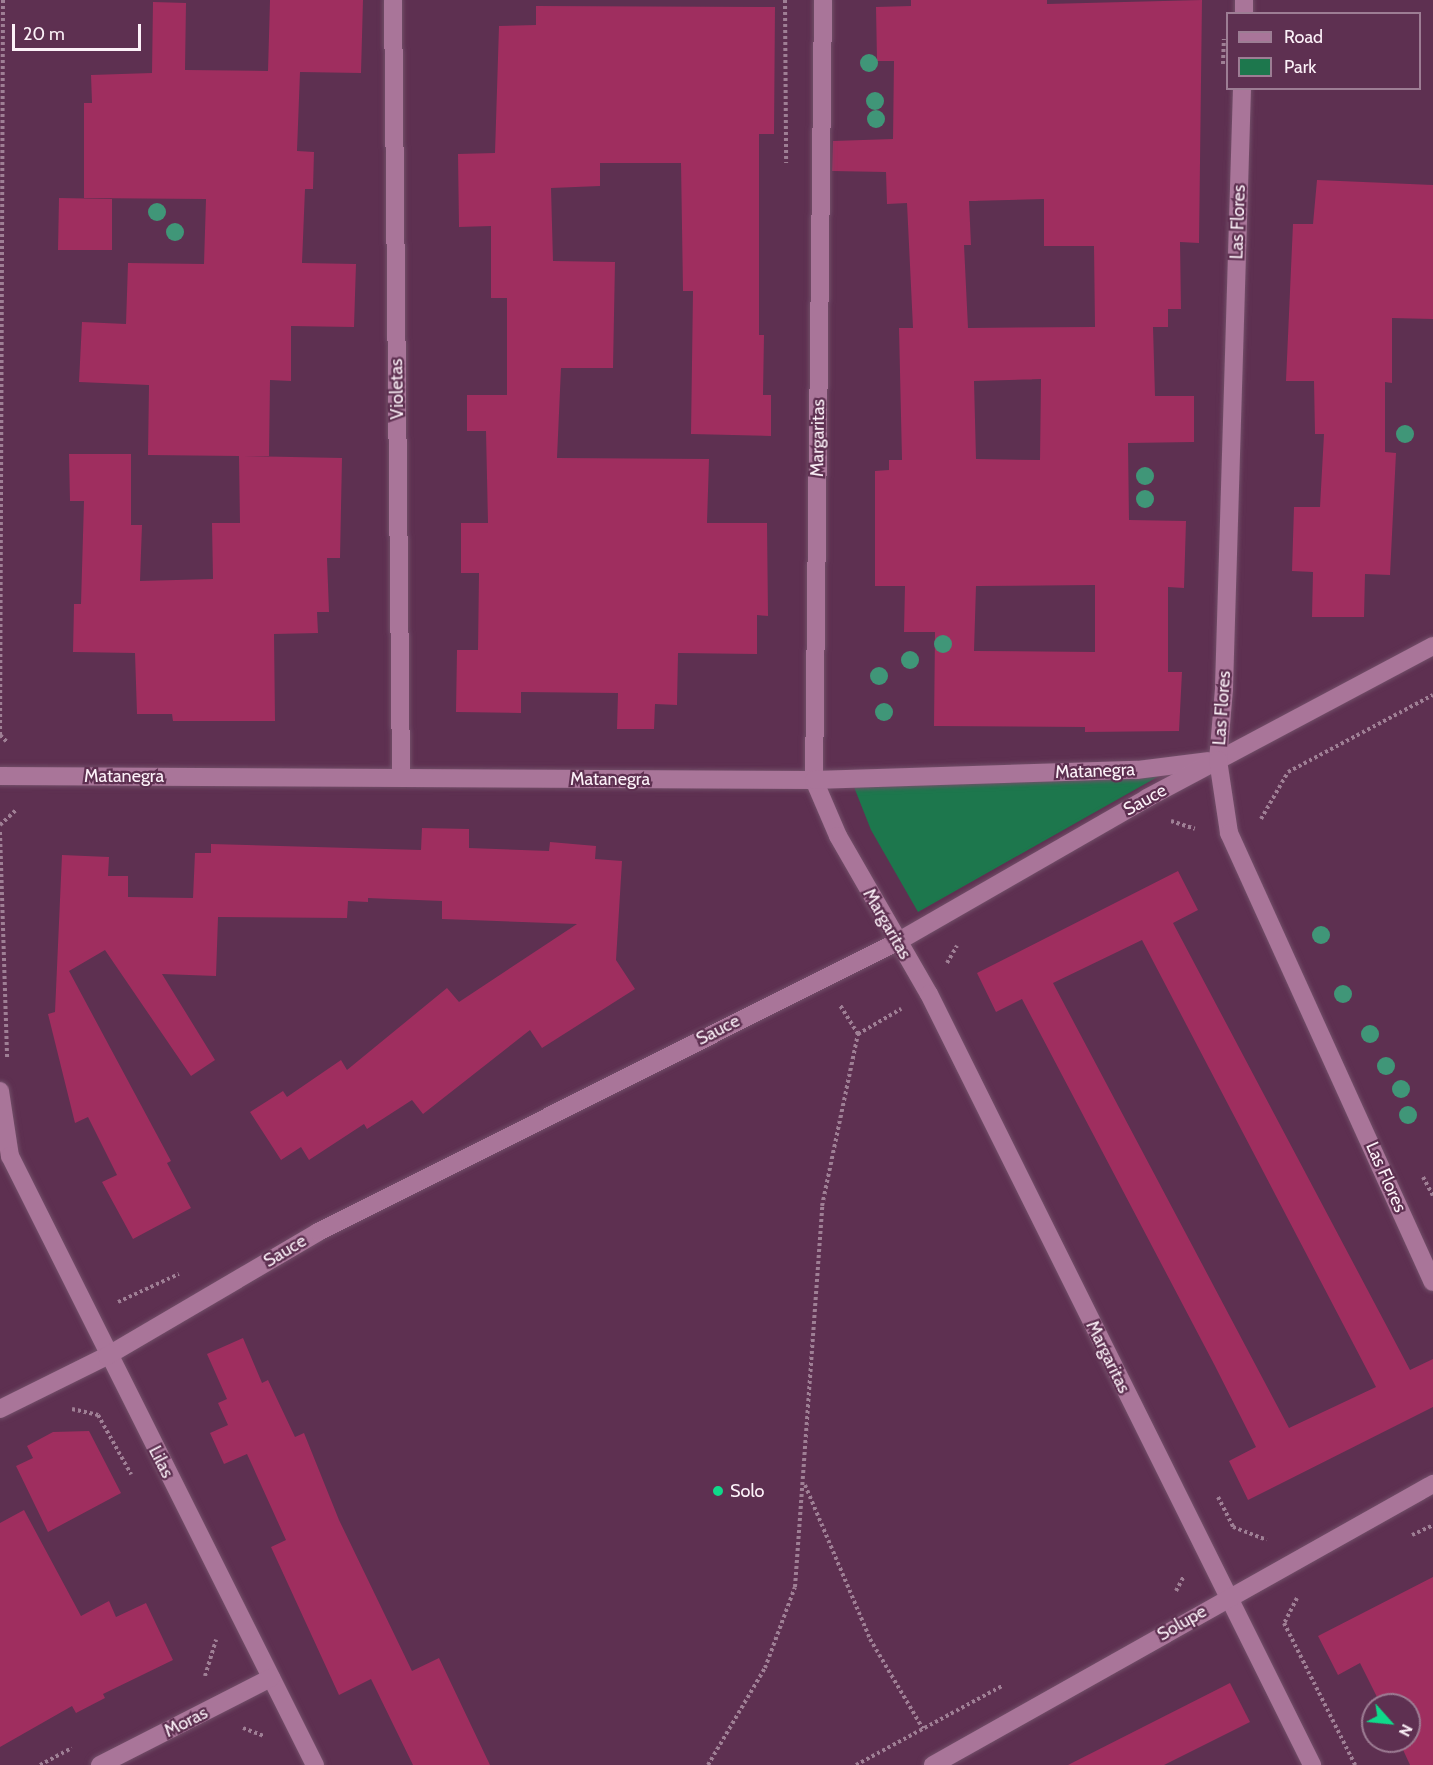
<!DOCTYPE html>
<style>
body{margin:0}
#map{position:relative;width:1433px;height:1765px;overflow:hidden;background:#5e3051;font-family:Cabin,sans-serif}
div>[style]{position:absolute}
.green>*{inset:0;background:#1d774d}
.building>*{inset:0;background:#9f2e5f}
.path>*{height:4px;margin-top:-2px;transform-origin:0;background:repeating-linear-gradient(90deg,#9f7f95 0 3px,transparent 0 6px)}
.roads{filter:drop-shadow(0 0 2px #724f69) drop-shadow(0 0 2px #724f69)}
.minor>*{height:18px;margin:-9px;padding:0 9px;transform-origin:9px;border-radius:9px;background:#a97599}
.tertiary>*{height:18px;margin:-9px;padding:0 9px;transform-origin:9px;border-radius:9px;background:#a97599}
.trees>*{width:18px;height:18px;margin:-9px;border-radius:50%;background:#409678}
.dots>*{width:16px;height:16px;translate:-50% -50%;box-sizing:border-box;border:3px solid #5e3051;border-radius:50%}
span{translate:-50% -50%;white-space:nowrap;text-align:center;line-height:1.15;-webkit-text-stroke:4.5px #5e3051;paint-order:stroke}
.street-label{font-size:18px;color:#fcf1f8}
.poi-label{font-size:18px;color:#fcf1f8}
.left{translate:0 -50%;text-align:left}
.legend{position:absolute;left:1226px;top:12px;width:195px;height:78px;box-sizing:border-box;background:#5e3051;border:2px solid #9d7d94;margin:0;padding:8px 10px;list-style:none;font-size:18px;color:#fcf1f8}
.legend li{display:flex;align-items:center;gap:12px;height:30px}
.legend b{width:30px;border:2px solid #9d7d94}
.north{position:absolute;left:1361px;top:1693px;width:60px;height:60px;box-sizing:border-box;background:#5e3051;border:2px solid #9d7d94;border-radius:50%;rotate:117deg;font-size:16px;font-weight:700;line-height:24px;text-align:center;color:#fcf1f8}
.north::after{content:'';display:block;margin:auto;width:21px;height:27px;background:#0fd98a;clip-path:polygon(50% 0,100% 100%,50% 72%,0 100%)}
.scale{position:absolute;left:12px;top:24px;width:129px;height:27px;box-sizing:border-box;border:3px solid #fcf1f8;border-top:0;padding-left:8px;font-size:18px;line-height:21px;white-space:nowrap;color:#fcf1f8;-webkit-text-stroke:4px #5e3051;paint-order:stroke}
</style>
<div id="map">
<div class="green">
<div style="clip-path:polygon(1168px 771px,918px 912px,871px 830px,854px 787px)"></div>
</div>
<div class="building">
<div style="clip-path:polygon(270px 0,363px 0,361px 73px,300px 72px,297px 151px,314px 152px,313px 189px,305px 189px,302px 263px,356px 264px,354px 327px,291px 326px,291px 381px,270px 380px,269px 456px,243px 456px,342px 458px,340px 558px,327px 558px,329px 612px,317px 612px,318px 633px,274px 634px,275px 721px,173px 721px,172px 714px,137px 714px,135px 653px,73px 652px,74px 604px,81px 604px,84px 501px,70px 501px,69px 454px,131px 454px,131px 525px,142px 525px,140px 581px,213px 579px,212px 523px,240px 523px,239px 456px,148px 455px,149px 385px,79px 382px,82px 322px,126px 324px,128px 263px,204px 264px,206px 199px,84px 198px,84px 103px,92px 103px,91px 75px,152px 73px,153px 2px,186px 3px,185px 70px,268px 71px)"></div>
<div style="clip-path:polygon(evenodd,911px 0,1047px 0,1047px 4px,1202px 0,1199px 243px,1180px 242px,1181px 309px,1168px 309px,1168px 327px,1153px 327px,1155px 396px,1194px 396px,1194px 442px,1128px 443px,1129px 520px,1186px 521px,1184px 588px,1168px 587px,1168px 672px,1182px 672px,1179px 731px,1085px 732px,1085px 727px,934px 726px,935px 632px,904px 632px,905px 586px,875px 586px,875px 471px,889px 470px,889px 460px,902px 460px,899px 328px,913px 328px,907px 203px,887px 204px,886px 172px,832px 171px,833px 141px,893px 139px,894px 61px,877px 61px,876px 7px,911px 6px,911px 0,1044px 199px,1044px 246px,1094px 246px,1095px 327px,968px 328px,964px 245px,971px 245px,969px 201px,1044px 199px,911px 0,1041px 379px,1040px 460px,976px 459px,974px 381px,1041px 379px,911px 0,1095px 585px,1095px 652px,974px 651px,976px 586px,1095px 585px)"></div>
<div style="clip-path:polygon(536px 6px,775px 7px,774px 134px,759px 134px,759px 335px,764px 335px,763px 395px,771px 395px,771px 436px,691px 434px,693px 291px,683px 291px,681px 163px,600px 163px,600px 186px,551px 188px,553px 261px,615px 262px,613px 368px,561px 368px,557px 458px,709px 459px,707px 523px,767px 523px,768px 616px,757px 615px,757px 654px,678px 653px,677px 705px,655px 704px,654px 729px,617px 729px,618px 693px,521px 692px,521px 713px,456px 712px,457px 650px,478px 650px,479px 573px,461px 573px,461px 523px,488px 523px,486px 431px,467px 431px,467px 395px,507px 395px,507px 298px,491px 298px,491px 226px,459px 227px,458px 154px,495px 153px,499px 26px,536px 25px)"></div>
<div style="clip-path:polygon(1317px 180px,1433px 185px,1433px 319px,1392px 318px,1392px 383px,1385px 382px,1385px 452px,1396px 453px,1390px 575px,1365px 574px,1364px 617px,1312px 617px,1313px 572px,1292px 571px,1294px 507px,1320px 507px,1324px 434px,1315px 434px,1314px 381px,1286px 381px,1293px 224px,1313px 224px)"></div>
<div style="clip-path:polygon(59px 198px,112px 199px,112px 250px,58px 250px)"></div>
<div style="clip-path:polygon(422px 828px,469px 829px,469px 848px,549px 851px,550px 842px,596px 846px,595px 859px,622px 861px,616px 960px,635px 989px,542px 1048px,530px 1030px,423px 1114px,412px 1100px,367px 1129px,364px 1124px,309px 1160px,301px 1147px,281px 1160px,250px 1112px,283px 1091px,287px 1097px,341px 1060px,347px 1070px,447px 988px,459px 1002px,577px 924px,442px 919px,442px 901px,368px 898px,368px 902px,348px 901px,347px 918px,218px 917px,216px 976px,162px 974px,215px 1060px,191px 1076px,105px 950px,69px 971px,171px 1161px,167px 1163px,191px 1208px,133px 1239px,102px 1182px,117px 1175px,88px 1117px,75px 1123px,48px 1014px,55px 1012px,62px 855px,109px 857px,108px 876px,128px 876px,128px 897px,193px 898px,195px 853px,211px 853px,211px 844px,421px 850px)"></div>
<div style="clip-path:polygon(evenodd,1178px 871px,1198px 910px,1173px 923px,1410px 1370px,1433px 1359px,1433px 1407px,1248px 1500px,1229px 1461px,1256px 1447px,1214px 1364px,1022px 999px,996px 1012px,977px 973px,1178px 871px,1142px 940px,1376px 1387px,1289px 1428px,1053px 983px,1142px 940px)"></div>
<div style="clip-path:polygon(243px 1338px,262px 1383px,268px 1380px,295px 1437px,304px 1433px,339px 1520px,412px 1671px,439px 1658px,490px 1765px,413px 1765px,371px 1679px,339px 1695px,271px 1547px,286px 1540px,247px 1454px,224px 1464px,210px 1433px,228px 1425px,218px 1403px,227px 1399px,207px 1354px)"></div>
<div style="clip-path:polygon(89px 1431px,121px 1493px,48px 1532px,16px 1466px,33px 1458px,27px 1446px,53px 1432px)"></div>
<div style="clip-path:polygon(24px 1510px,81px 1616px,109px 1601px,116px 1617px,146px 1603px,173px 1660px,103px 1694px,105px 1698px,76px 1713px,72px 1706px,0 1747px,0 1523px)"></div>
<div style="clip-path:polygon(1433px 1577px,1433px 1765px,1410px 1765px,1399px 1741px,1409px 1741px,1409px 1705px,1381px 1705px,1360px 1663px,1338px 1675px,1318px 1636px)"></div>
<div style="clip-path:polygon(1230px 1683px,1250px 1722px,1164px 1765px,1068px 1765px)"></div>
</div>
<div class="path">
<div style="left:3px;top:0;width:735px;rotate:90.23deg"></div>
<div style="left:0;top:735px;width:11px;rotate:45deg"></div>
<div style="left:785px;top:0;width:163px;rotate:89.6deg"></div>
<div style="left:1223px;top:64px;width:25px;rotate:-88deg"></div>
<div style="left:1261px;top:819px;width:54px;rotate:-60.1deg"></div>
<div style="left:1288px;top:772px;width:164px;rotate:-28deg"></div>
<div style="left:1171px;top:821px;width:25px;rotate:18deg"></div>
<div style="left:0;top:825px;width:23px;rotate:-43deg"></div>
<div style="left:0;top:832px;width:228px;rotate:88.2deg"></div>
<div style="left:947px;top:963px;width:20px;rotate:-60deg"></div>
<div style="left:858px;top:1034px;width:50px;rotate:-30.2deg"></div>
<div style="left:1423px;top:1177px;width:21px;rotate:62deg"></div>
<div style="left:118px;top:1302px;width:67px;rotate:-24.7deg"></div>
<div style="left:72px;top:1409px;width:27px;rotate:13deg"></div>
<div style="left:98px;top:1415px;width:68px;rotate:60.8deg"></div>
<div style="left:805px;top:1485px;width:167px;rotate:67.1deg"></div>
<div style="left:870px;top:1639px;width:104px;rotate:59.5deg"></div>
<div style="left:1218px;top:1497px;width:34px;rotate:63deg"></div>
<div style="left:1233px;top:1527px;width:36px;rotate:21deg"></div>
<div style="left:1412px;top:1535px;width:23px;rotate:-25deg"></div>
<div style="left:1176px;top:1591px;width:17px;rotate:-62deg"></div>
<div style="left:1297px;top:1598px;width:28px;rotate:117deg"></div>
<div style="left:1284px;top:1623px;width:159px;rotate:63.4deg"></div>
<div style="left:205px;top:1676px;width:38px;rotate:-73deg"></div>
<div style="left:243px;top:1728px;width:22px;rotate:21deg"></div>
<div style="left:40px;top:1765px;width:36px;rotate:-28deg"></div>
<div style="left:708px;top:1765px;width:113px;rotate:-59.6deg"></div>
<div style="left:765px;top:1668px;width:86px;rotate:-69.7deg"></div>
<div style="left:795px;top:1587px;width:382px;rotate:-85.9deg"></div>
<div style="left:822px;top:1206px;width:176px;rotate:-78.2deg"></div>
<div style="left:858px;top:1034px;width:34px;rotate:-122deg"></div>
<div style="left:856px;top:1765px;width:166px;rotate:-28.4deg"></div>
</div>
<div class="roads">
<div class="minor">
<div style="left:393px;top:0;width:777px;rotate:89.41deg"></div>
<div style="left:823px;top:0;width:780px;rotate:90.66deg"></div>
<div style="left:814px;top:780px;width:61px;rotate:66.8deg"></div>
<div style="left:838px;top:836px;width:182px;rotate:60.1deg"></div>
<div style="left:929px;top:994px;width:861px;rotate:63.58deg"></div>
<div style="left:0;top:776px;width:814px;rotate:0.28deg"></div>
<div style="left:814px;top:780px;width:323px;rotate:-1.8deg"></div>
<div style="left:1137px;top:770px;width:72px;rotate:-7.2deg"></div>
<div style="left:0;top:1091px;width:66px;rotate:81.3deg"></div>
<div style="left:10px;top:1156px;width:681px;rotate:63.4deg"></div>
<div style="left:0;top:1409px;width:119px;rotate:-26.4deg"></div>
<div style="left:107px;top:1356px;width:245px;rotate:-30.4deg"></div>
<div style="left:318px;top:1232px;width:648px;rotate:-26.6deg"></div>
<div style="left:897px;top:942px;width:289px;rotate:-29.9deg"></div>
<div style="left:1147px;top:798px;width:324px;rotate:-28deg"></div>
<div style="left:100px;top:1765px;width:192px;rotate:-27deg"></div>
<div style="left:933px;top:1765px;width:574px;rotate:-29.34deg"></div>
</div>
<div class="tertiary">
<div style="left:1244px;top:14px;width:14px;rotate:-90deg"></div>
<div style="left:1242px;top:88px;width:601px;rotate:91.72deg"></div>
<div style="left:1224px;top:689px;width:71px;rotate:94.8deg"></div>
<div style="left:1218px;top:760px;width:74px;rotate:81.4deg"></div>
<div style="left:1229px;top:833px;width:493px;rotate:65.6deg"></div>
</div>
</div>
<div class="trees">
<div style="left:869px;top:63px"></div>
<div style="left:875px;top:101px"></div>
<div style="left:876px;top:119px"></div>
<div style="left:157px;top:212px"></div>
<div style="left:175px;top:232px"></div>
<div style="left:1405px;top:434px"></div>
<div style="left:1145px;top:476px"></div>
<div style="left:1145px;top:499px"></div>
<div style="left:943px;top:644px"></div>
<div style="left:910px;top:660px"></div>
<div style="left:879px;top:676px"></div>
<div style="left:884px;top:712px"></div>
<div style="left:1321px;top:935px"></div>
<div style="left:1343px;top:994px"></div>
<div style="left:1370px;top:1034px"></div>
<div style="left:1386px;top:1066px"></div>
<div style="left:1401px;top:1089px"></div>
<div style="left:1408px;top:1115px"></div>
</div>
<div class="dots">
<div style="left:718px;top:1491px;background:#0fd98a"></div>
</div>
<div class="street-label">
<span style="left:1238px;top:222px;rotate:-88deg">Las Flores</span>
<span style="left:397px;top:389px;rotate:-91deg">Violetas</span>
<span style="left:818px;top:438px;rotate:-89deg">Margaritas</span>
<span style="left:1222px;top:708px;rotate:-86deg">Las Flores</span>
<span style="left:1095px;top:771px;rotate:-2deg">Matanegra</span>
<span style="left:124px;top:776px">Matanegra</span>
<span style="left:610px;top:779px">Matanegra</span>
<span style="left:1145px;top:800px;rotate:-29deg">Sauce</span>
<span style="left:887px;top:924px;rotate:60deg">Margaritas</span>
<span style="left:718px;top:1030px;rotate:-27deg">Sauce</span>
<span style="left:1386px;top:1177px;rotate:66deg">Las Flores</span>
<span style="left:285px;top:1251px;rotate:-31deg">Sauce</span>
<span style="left:1108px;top:1357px;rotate:64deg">Margaritas</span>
<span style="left:161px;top:1462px;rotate:63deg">Lilas</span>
<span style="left:1182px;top:1623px;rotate:-30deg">Solupe</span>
<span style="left:186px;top:1722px;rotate:-27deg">Moras</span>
</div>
<div class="poi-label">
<span class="left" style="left:730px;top:1491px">Solo</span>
</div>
<ul class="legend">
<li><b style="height:8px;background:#a97599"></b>Road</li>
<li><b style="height:16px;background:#1d774d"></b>Park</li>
</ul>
<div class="north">N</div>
<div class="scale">20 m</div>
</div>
